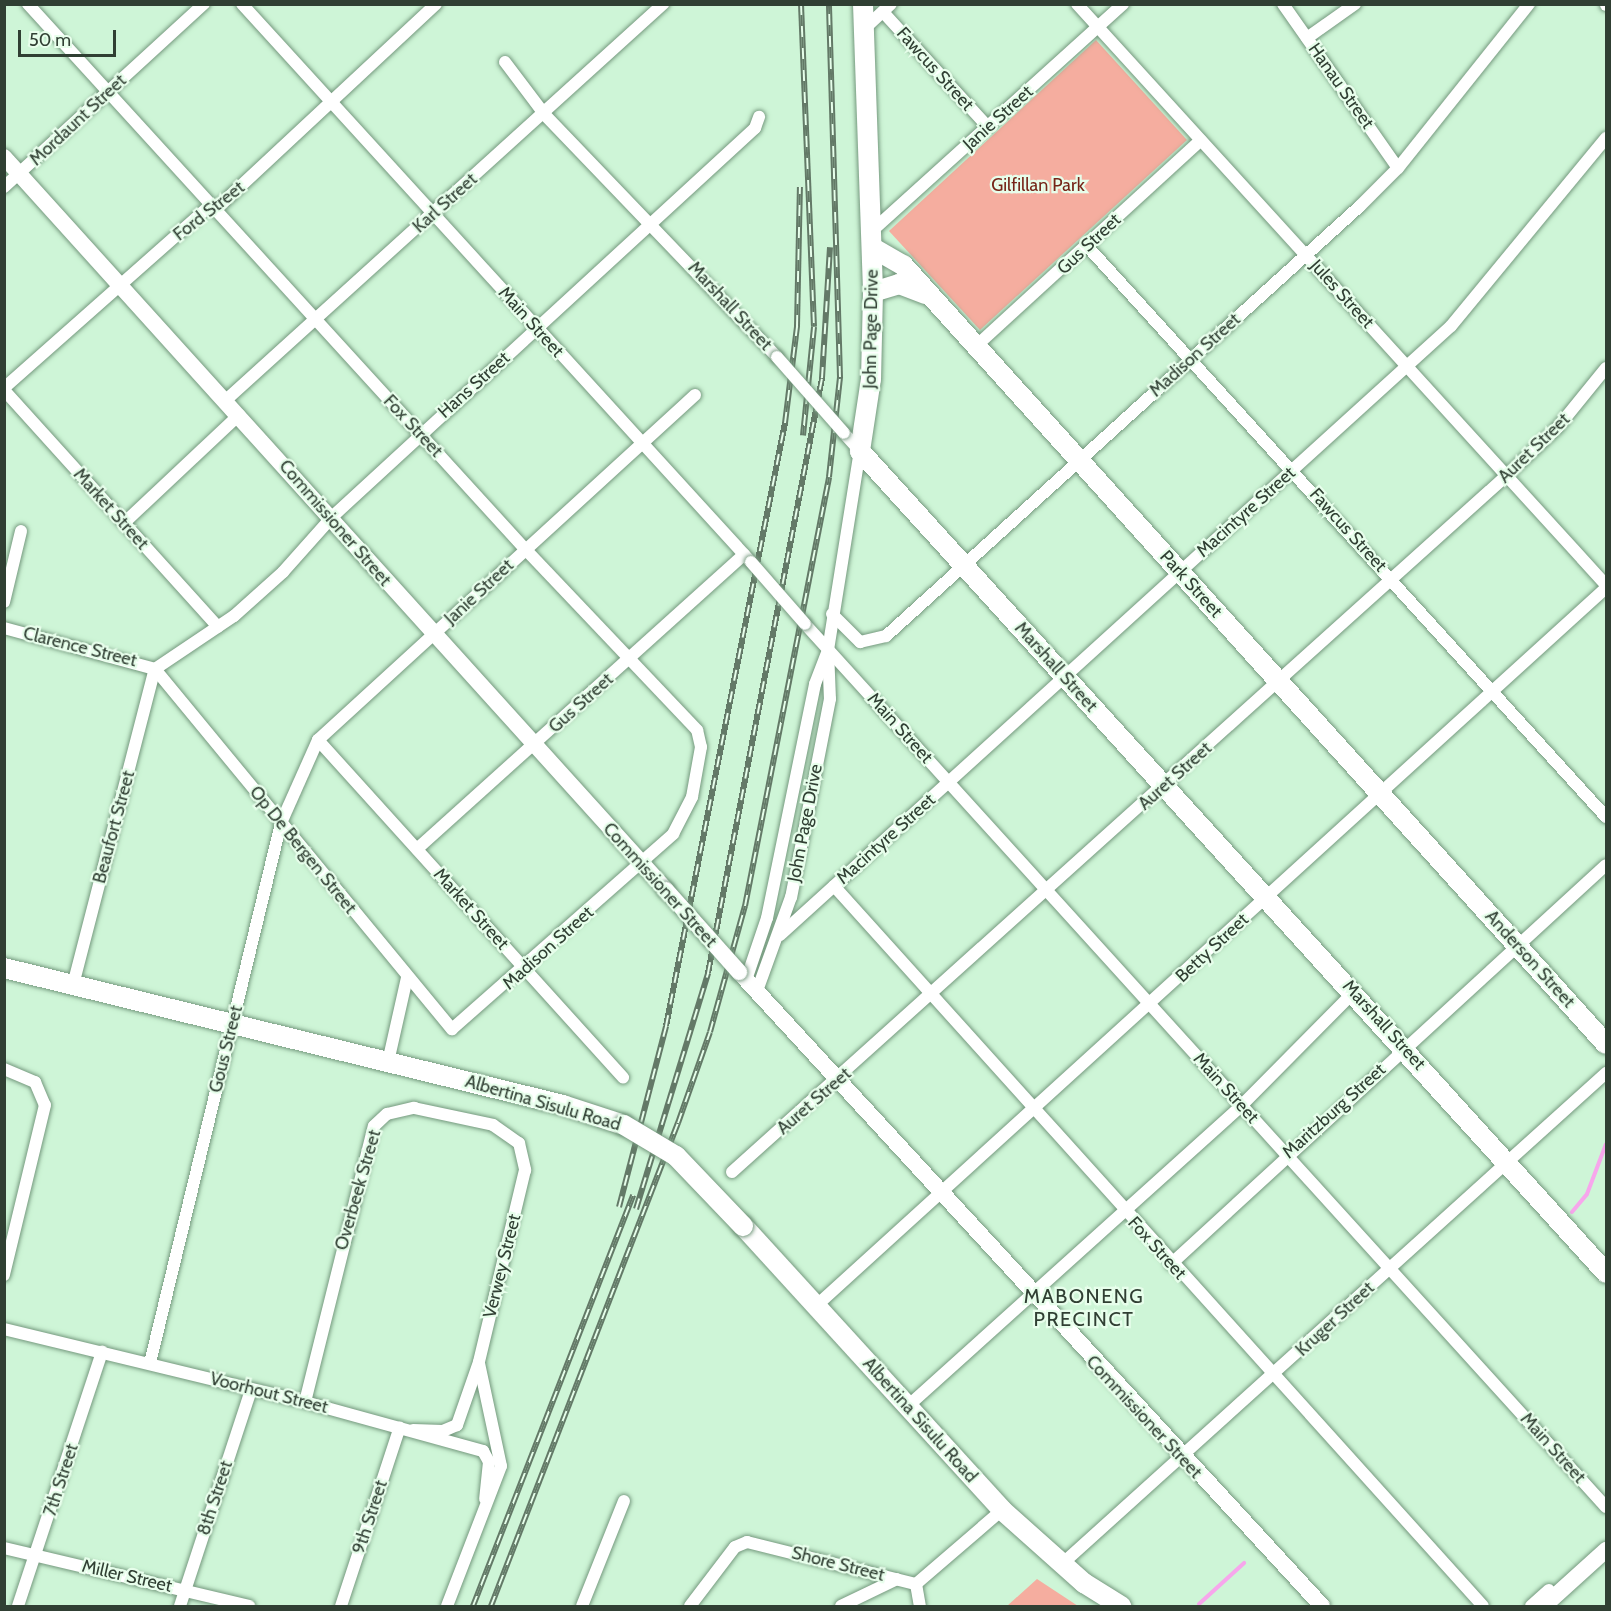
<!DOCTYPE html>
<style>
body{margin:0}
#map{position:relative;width:1611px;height:1611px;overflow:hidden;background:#cef5d7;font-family:Cabin,sans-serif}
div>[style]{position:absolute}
.green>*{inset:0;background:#f5ad9f}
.stream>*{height:4px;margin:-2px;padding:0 2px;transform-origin:2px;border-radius:2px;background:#f7a6ec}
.roads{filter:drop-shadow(0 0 2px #75997e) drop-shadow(0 0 2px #75997e)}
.minor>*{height:12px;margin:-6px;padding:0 6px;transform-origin:6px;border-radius:6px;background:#fff}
.secondary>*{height:16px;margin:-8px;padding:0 8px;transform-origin:8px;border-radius:8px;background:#fff}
.primary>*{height:20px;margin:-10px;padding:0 10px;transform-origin:10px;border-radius:10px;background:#fff}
.rail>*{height:6px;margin-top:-3px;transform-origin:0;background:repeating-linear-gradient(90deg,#e7feeb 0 11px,#637967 0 22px);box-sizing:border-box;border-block:2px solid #637967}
.bridges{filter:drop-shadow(0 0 2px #75997e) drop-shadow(0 0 2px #75997e)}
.minor-bridge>*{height:12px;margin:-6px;padding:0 6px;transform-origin:6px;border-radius:6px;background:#fff}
.secondary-bridge>*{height:16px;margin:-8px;padding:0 8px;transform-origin:8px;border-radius:8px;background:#fff}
.primary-bridge>*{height:20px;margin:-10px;padding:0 10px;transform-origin:10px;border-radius:10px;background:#fff}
span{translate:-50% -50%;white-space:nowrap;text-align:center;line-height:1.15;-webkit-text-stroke:4.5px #e7feeb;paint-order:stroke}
.street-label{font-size:18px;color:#303f33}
.park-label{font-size:18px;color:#762518}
.neighbourhood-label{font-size:20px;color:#303f33;letter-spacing:1.5px}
.frame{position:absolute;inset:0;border:6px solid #303f33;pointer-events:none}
.scale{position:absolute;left:18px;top:30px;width:98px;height:27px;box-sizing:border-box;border:3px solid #303f33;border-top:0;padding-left:8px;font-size:18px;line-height:21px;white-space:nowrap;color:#303f33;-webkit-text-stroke:4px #e7feeb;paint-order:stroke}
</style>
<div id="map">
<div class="green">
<div style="clip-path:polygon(1096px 40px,1187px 140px,980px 330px,889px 231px)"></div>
<div style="clip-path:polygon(1037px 1579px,1078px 1606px,1007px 1606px)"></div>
</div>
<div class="stream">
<div style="left:1572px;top:1212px;width:23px;rotate:-50deg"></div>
<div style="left:1587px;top:1194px;width:53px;rotate:-69.2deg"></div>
<div style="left:1199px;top:1604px;width:61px;rotate:-42.3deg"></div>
</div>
<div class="roads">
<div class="minor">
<div style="left:242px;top:4px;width:755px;rotate:47.63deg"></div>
<div style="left:1077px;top:4px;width:786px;rotate:47.68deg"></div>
<div style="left:1283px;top:4px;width:200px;rotate:55deg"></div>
<div style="left:1606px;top:4px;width:1px;rotate:90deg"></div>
<div style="left:883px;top:12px;width:156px;rotate:47.6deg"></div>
<div style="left:864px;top:29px;width:37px;rotate:-43deg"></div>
<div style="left:1307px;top:38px;width:59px;rotate:-35.3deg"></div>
<div style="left:505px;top:62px;width:66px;rotate:53deg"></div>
<div style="left:545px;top:115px;width:335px;rotate:46.2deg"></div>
<div style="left:4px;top:187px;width:271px;rotate:-42.5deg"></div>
<div style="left:873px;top:230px;width:337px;rotate:-42.1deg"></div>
<div style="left:1087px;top:246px;width:772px;rotate:47.73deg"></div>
<div style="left:975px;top:347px;width:306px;rotate:-42.5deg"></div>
<div style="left:4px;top:388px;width:276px;rotate:-41.5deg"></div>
<div style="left:211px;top:205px;width:6px;rotate:51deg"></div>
<div style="left:215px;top:210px;width:302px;rotate:-43deg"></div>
<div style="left:4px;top:390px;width:319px;rotate:47.9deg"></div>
<div style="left:226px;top:400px;width:590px;rotate:-42.18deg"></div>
<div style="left:124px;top:523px;width:158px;rotate:-43.2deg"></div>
<div style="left:4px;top:602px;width:73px;rotate:-76.5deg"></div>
<div style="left:832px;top:614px;width:40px;rotate:45deg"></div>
<div style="left:860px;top:642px;width:27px;rotate:-13deg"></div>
<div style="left:886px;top:636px;width:640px;rotate:-42.21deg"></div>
<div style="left:1360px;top:206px;width:54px;rotate:-45deg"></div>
<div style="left:1398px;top:168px;width:210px;rotate:-51.4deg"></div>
<div style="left:805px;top:624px;width:1192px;rotate:47.79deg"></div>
<div style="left:4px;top:628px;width:156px;rotate:15.2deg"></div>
<div style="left:155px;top:669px;width:467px;rotate:50.5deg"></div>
<div style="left:452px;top:1029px;width:295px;rotate:-41.4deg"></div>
<div style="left:673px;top:834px;width:42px;rotate:-62.8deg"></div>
<div style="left:692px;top:797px;width:51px;rotate:-79.8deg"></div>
<div style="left:701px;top:747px;width:17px;rotate:-103deg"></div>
<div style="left:697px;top:730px;width:250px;rotate:-133.5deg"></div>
<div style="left:525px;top:549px;width:738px;rotate:-132.36deg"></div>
<div style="left:828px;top:650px;width:202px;rotate:-80.9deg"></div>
<div style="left:860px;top:451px;width:24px;rotate:-132deg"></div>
<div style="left:155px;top:669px;width:95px;rotate:-33.9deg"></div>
<div style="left:234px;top:616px;width:66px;rotate:-41.9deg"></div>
<div style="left:283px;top:572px;width:74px;rotate:-48.3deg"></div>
<div style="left:332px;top:517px;width:575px;rotate:-42.6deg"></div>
<div style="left:755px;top:128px;width:12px;rotate:-70deg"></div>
<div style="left:318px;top:740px;width:455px;rotate:47.9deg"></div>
<div style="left:417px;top:849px;width:440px;rotate:-42deg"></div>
<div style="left:834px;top:886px;width:969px;rotate:47.97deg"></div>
<div style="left:780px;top:935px;width:906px;rotate:-42.23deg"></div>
<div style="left:1451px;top:326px;width:244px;rotate:-50.5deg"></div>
<div style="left:746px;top:980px;width:65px;rotate:-71.3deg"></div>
<div style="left:767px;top:918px;width:239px;rotate:-78.4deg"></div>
<div style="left:815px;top:684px;width:36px;rotate:-69deg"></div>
<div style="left:828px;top:650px;width:49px;rotate:87.7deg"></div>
<div style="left:830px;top:699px;width:202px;rotate:101.1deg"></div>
<div style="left:791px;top:897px;width:100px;rotate:109.9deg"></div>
<div style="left:73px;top:985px;width:326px;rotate:-75.5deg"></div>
<div style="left:388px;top:1062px;width:86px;rotate:-77.3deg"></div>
<div style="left:4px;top:1069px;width:34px;rotate:23deg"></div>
<div style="left:35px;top:1082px;width:25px;rotate:67deg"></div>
<div style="left:45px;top:1105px;width:175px;rotate:103.6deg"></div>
<div style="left:732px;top:1172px;width:1041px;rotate:-41.96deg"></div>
<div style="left:1506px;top:476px;width:71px;rotate:-43.3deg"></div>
<div style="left:1558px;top:427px;width:76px;rotate:-50.9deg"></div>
<div style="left:1171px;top:1264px;width:590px;rotate:-42.53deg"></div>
<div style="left:816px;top:1306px;width:1068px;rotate:-42.27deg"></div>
<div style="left:4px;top:1329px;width:310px;rotate:13.6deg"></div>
<div style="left:305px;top:1402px;width:185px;rotate:15.4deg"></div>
<div style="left:483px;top:1451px;width:13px;rotate:61deg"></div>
<div style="left:489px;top:1462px;width:37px;rotate:96deg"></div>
<div style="left:150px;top:1363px;width:556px;rotate:-76.36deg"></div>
<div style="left:281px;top:823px;width:91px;rotate:-66deg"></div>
<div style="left:318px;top:740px;width:511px;rotate:-42.46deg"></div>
<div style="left:305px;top:1402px;width:284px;rotate:-76deg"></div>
<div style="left:374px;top:1126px;width:18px;rotate:-43deg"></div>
<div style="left:387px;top:1114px;width:28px;rotate:-13deg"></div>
<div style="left:414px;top:1108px;width:81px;rotate:12.1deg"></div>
<div style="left:493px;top:1125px;width:32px;rotate:35deg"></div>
<div style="left:519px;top:1143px;width:28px;rotate:77deg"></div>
<div style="left:525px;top:1170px;width:197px;rotate:103.5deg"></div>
<div style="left:479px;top:1362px;width:67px;rotate:109.2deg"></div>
<div style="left:457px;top:1425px;width:15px;rotate:157deg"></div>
<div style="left:443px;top:1431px;width:30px;rotate:-178deg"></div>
<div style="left:908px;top:1406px;width:450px;rotate:-42deg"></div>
<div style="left:1242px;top:1105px;width:159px;rotate:-45.3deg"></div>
<div style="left:4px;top:1548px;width:252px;rotate:13.3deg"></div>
<div style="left:1062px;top:1564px;width:733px;rotate:-42.07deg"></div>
<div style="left:916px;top:1584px;width:113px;rotate:-40.7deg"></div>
<div style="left:916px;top:1584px;width:22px;rotate:80deg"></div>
<div style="left:18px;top:1606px;width:268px;rotate:-71.7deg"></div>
<div style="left:180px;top:1606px;width:227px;rotate:-71.8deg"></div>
<div style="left:341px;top:1606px;width:188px;rotate:-71.8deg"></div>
<div style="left:447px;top:1606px;width:150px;rotate:-68.9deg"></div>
<div style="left:501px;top:1466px;width:105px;rotate:-102.1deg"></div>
<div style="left:582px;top:1606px;width:113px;rotate:-68.2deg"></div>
<div style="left:690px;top:1606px;width:74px;rotate:-52.7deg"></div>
<div style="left:735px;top:1547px;width:13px;rotate:-23deg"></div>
<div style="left:747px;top:1542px;width:174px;rotate:14deg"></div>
<div style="left:841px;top:1606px;width:62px;rotate:-25.7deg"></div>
<div style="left:1531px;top:1606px;width:24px;rotate:-42deg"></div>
</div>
<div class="secondary">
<div style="left:4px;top:157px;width:988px;rotate:47.91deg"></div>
<div style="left:739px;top:972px;width:861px;rotate:47.4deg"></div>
<div style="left:1544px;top:1606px;width:84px;rotate:-42.1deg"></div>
</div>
<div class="primary">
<div style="left:863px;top:4px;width:288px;rotate:88deg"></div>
<div style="left:873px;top:292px;width:87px;rotate:91.3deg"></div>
<div style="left:871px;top:379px;width:73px;rotate:98.7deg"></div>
<div style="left:860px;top:451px;width:1110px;rotate:47.77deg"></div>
<div style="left:873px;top:248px;width:34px;rotate:30deg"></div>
<div style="left:903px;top:265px;width:1049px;rotate:47.94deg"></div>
<div style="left:873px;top:292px;width:27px;rotate:-17deg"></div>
<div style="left:899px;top:284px;width:28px;rotate:21deg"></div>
<div style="left:4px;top:968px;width:576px;rotate:13.77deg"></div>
<div style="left:563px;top:1105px;width:64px;rotate:18.2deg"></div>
<div style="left:743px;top:1226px;width:384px;rotate:47.6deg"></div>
<div style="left:1002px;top:1510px;width:110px;rotate:41.7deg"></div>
<div style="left:1084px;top:1583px;width:44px;rotate:31.9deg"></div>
</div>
</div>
<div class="rail">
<div style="left:801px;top:4px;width:323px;rotate:87.7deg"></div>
<div style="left:814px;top:327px;width:109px;rotate:95.8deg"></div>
<div style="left:619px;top:1207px;width:187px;rotate:-75.4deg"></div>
<div style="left:666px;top:1026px;width:615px;rotate:-78.84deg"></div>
<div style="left:785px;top:423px;width:98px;rotate:-82.9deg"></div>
<div style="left:797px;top:326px;width:139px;rotate:-88.8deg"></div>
<div style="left:636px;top:1209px;width:247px;rotate:-73deg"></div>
<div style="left:708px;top:973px;width:606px;rotate:-79.15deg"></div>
<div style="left:822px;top:378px;width:131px;rotate:-86.5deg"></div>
<div style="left:473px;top:1606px;width:441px;rotate:-68.7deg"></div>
<div style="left:491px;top:1606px;width:518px;rotate:-68.84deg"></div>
<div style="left:678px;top:1123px;width:96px;rotate:-70.6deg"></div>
<div style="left:710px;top:1032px;width:131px;rotate:-74.5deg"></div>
<div style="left:745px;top:906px;width:437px;rotate:-78.9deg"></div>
<div style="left:829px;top:477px;width:101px;rotate:-83.7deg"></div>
<div style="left:840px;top:377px;width:373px;rotate:-91.7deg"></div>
</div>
<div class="bridges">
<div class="minor-bridge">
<div style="left:777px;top:357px;width:101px;rotate:48.6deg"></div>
<div style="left:751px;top:562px;width:82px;rotate:48.9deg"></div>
</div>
<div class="secondary-bridge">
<div style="left:666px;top:890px;width:110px;rotate:48.3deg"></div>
</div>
<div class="primary-bridge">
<div style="left:624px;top:1125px;width:61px;rotate:30.8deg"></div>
<div style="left:676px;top:1156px;width:97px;rotate:46.3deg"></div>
</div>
</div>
<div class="street-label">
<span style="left:935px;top:69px;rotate:48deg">Fawcus Street</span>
<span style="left:1341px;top:86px;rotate:55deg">Hanau Street</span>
<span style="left:998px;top:118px;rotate:-42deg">Janie Street</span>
<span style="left:78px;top:120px;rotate:-43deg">Mordaunt Street</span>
<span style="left:445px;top:203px;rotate:-42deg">Karl Street</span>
<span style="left:209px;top:211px;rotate:-38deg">Ford Street</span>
<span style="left:1089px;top:244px;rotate:-43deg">Gus Street</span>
<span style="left:1342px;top:294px;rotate:48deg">Jules Street</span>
<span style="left:730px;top:306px;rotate:47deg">Marshall Street</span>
<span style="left:531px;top:322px;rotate:48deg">Main Street</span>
<span style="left:871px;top:329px;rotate:-89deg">John Page Drive</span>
<span style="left:1195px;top:355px;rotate:-42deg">Madison Street</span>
<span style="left:474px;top:385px;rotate:-42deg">Hans Street</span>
<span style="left:413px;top:426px;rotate:47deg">Fox Street</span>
<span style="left:1534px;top:448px;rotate:-44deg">Auret Street</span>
<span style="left:111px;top:509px;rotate:48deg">Market Street</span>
<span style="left:1246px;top:512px;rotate:-42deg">Macintyre Street</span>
<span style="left:335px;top:523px;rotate:49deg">Commissioner Street</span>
<span style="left:1348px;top:530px;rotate:48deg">Fawcus Street</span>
<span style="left:1191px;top:584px;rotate:48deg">Park Street</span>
<span style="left:479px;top:592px;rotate:-43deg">Janie Street</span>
<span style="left:80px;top:647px;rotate:14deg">Clarence Street</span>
<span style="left:1056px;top:667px;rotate:48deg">Marshall Street</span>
<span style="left:581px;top:703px;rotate:-42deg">Gus Street</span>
<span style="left:900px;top:728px;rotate:48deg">Main Street</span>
<span style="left:1175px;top:776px;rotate:-42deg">Auret Street</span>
<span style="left:805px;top:823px;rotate:-79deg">John Page Drive</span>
<span style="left:114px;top:827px;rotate:-75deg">Beaufort Street</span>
<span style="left:886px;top:839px;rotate:-42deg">Macintyre Street</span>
<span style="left:303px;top:850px;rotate:51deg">Op De Bergen Street</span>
<span style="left:660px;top:885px;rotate:48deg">Commissioner Street</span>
<span style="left:471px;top:909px;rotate:48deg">Market Street</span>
<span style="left:548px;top:948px;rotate:-42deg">Madison Street</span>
<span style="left:1212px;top:948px;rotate:-43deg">Betty Street</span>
<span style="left:1530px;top:959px;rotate:48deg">Anderson Street</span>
<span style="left:1384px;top:1025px;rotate:48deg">Marshall Street</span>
<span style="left:226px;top:1049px;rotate:-76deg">Gous Street</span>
<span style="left:1226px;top:1088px;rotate:48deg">Main Street</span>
<span style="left:814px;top:1101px;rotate:-41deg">Auret Street</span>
<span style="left:543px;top:1103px;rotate:16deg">Albertina Sisulu Road</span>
<span style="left:1334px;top:1111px;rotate:-42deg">Maritzburg Street</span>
<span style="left:358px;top:1190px;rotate:-74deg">Overbeek Street</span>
<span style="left:1157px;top:1248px;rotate:48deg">Fox Street</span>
<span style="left:502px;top:1266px;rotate:-76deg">Verwey Street</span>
<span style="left:1335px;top:1319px;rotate:-43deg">Kruger Street</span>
<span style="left:269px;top:1393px;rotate:14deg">Voorhout Street</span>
<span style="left:1144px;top:1417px;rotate:47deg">Commissioner Street</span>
<span style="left:920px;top:1420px;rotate:48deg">Albertina Sisulu Road</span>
<span style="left:1553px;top:1448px;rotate:48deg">Main Street</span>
<span style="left:61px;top:1480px;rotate:-72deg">7th Street</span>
<span style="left:215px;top:1498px;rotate:-72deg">8th Street</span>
<span style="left:370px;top:1517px;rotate:-72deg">9th Street</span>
<span style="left:838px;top:1564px;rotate:14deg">Shore Street</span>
<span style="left:127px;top:1576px;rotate:13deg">Miller Street</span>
</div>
<div class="park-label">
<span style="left:1038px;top:185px">Gilfillan Park</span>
</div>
<div class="neighbourhood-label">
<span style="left:1084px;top:1308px">MABONENG<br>PRECINCT</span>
</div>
<div class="frame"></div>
<div class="scale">50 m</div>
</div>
